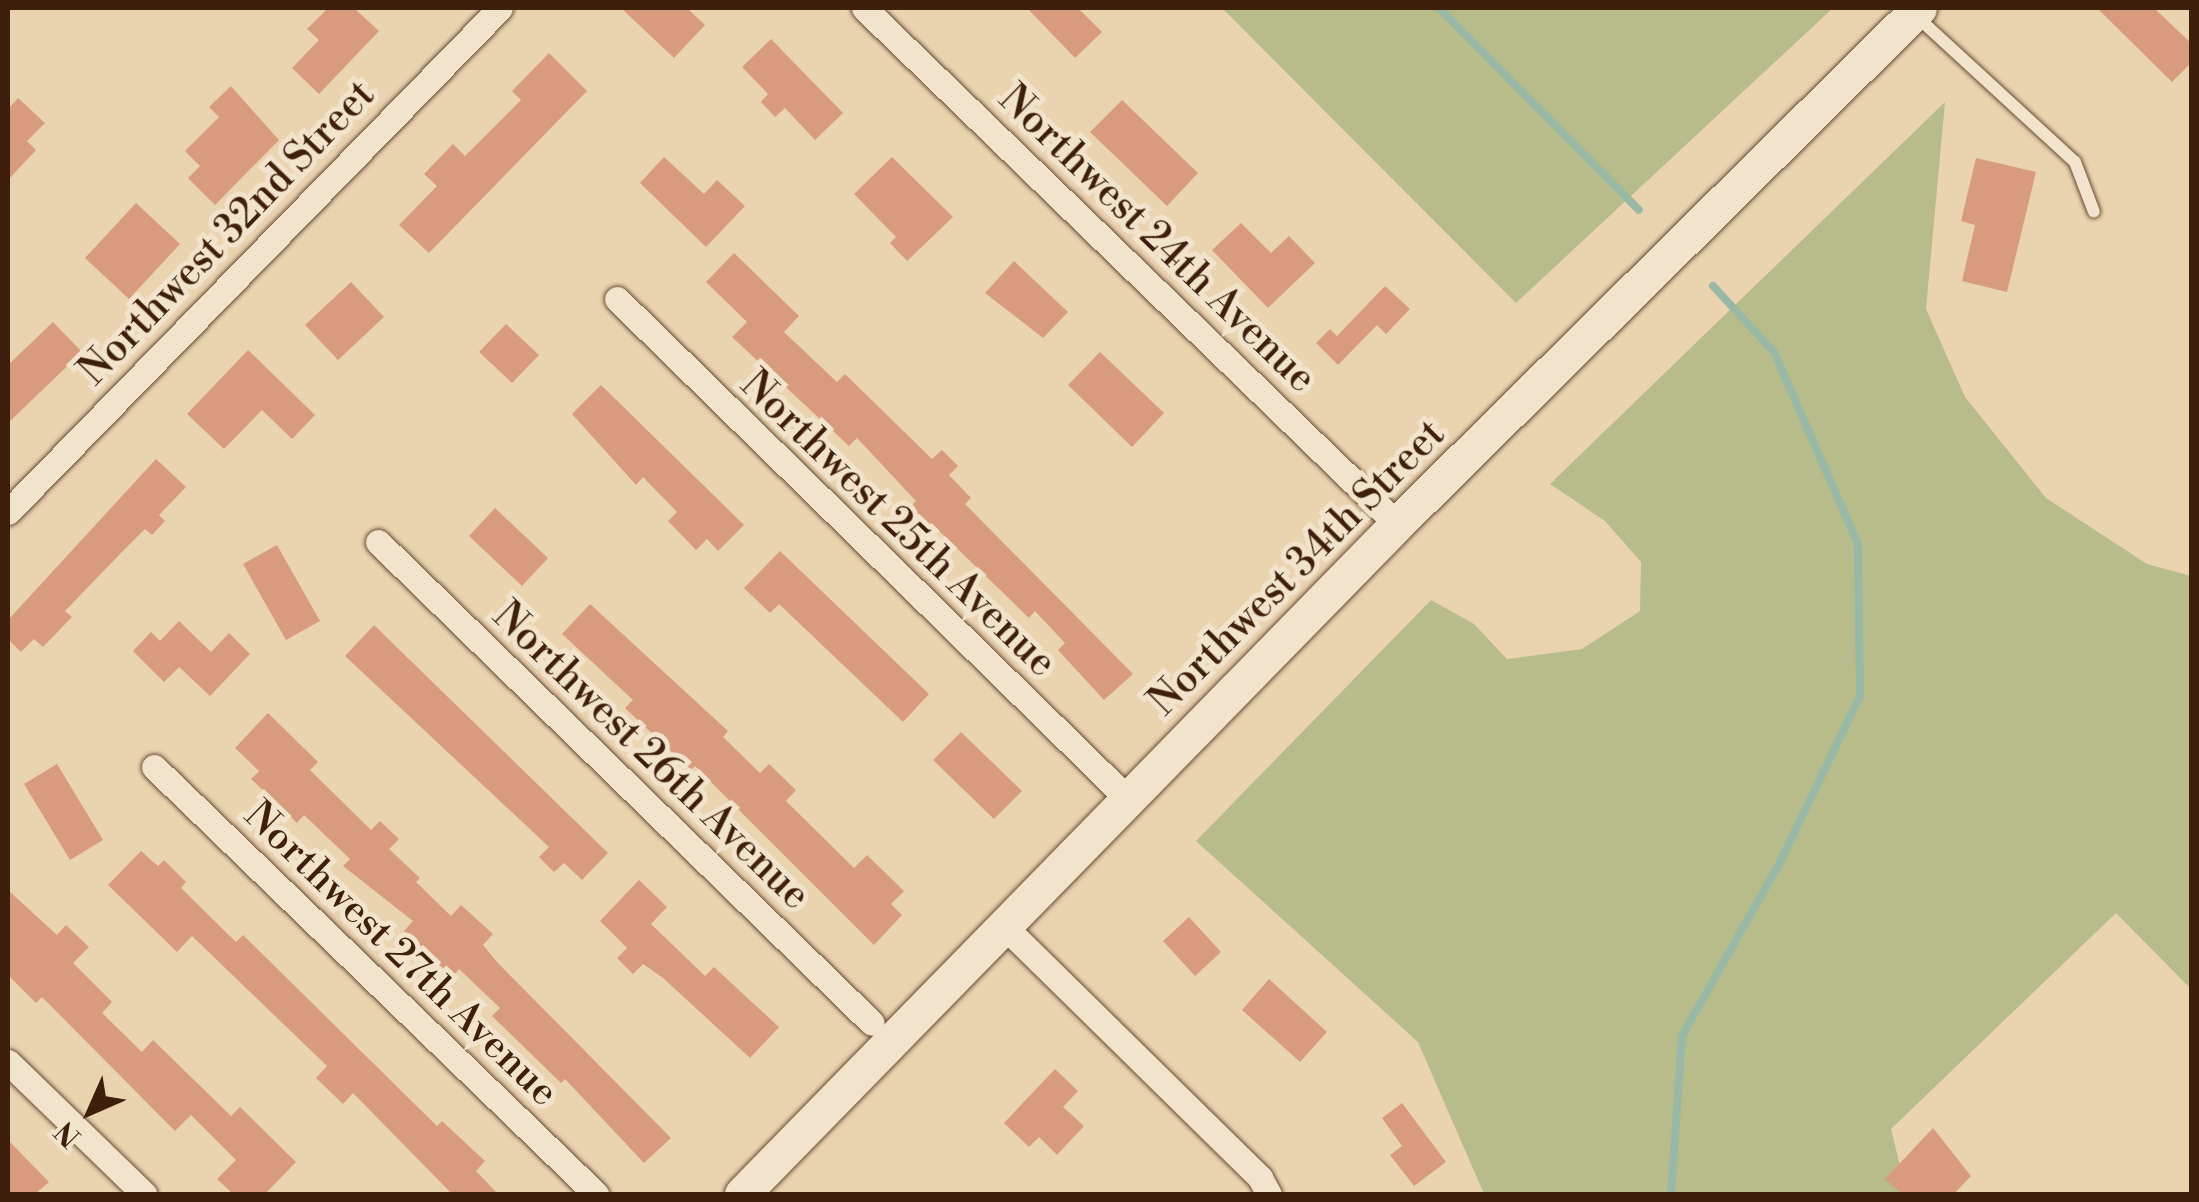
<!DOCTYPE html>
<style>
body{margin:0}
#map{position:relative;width:2199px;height:1202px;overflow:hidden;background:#ead4b0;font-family:"Libre Bodoni",serif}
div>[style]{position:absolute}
.green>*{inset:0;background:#b8bc8b}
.stream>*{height:8px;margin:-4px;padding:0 4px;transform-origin:4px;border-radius:4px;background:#99b9a6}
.building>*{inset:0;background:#d99b7d}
.roads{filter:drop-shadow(0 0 2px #694c34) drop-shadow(0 0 2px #694c34)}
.lane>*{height:12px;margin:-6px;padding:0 6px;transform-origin:6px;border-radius:6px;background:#f1e3cc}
.street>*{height:25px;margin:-12.5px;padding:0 12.5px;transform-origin:12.5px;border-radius:12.5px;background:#f1e3cc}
.secondary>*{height:35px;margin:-17.5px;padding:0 17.5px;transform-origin:17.5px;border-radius:17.5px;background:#f1e3cc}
span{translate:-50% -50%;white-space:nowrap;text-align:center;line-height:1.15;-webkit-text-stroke:10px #f1e3cc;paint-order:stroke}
.street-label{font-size:40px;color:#3e1f0b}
.frame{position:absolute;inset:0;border:10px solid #3e1f0b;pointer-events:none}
.north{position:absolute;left:40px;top:1062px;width:100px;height:100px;-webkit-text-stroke:8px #f1e3cc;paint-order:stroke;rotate:225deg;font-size:28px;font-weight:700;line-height:40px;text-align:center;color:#3e1f0b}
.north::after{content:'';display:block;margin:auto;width:35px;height:45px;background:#3e1f0b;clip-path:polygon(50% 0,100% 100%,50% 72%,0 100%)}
</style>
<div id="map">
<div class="green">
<div style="clip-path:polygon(1222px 8px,1833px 8px,1516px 303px)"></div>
<div style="clip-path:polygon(1945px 102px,1926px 309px,1965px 397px,2046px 498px,2147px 564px,2191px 576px,2191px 989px,2116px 913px,1891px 1129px,1907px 1194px,1484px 1194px,1418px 1042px,1196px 841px,1431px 600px,1474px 624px,1507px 659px,1582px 649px,1640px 611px,1641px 562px,1605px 521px,1550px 484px)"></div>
</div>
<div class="stream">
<div style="left:1439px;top:8px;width:284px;rotate:45.3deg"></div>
<div style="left:1671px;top:1194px;width:158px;rotate:-86deg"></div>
<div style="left:1682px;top:1036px;width:202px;rotate:-60.6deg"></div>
<div style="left:1781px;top:860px;width:182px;rotate:-64.3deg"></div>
<div style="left:1860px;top:696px;width:152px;rotate:-90.8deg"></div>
<div style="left:1858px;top:544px;width:210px;rotate:-113.6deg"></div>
<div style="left:1774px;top:352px;width:90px;rotate:-132.7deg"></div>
</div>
<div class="building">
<div style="clip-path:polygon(328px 8px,354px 8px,379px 31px,319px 94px,292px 68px,319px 40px,307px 29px)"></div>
<div style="clip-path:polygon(621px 8px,687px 8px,705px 25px,674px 58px)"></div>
<div style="clip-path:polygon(1027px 8px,1078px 8px,1102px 32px,1075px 58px)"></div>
<div style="clip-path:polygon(2097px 8px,2154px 8px,2192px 44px,2192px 62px,2172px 82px)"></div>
<div style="clip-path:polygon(771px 39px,843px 113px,815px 140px,785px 108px,775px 117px,761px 102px,768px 94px,742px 67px)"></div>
<div style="clip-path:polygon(549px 53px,587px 91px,429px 253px,399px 225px,437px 186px,424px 174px,453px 144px,465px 156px,521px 100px,512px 91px)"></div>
<div style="clip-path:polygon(231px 86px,279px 140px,215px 205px,188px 178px,200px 166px,185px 151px,219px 117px,209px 107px)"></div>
<div style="clip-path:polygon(18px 98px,45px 123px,27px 141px,36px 150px,8px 180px,8px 109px)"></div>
<div style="clip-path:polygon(1122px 100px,1198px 173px,1167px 206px,1090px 132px)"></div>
<div style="clip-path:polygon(664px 157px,704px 194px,717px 180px,745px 206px,706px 247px,640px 183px)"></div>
<div style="clip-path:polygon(892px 157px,953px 217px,907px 261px,890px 243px,896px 237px,854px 194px)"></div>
<div style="clip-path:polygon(1976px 158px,2036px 172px,2007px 292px,1962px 281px,1975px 225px,1961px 221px)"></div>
<div style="clip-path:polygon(136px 203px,180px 244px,129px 299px,85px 258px)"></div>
<div style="clip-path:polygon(1241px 223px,1271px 253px,1289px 236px,1315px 263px,1268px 308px,1212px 250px)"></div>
<div style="clip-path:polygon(734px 253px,799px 316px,784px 332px,837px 382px,845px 374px,932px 459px,942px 450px,958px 466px,949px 475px,971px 498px,965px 504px,1133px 674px,1104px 700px,1058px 650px,1065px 643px,1035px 611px,1029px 618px,938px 530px,934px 534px,909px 508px,916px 501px,857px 438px,849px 446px,732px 337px,747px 322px,706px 282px)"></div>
<div style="clip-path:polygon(1014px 261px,1068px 312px,1043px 338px,985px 293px)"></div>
<div style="clip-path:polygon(351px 282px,384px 317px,338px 360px,305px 325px)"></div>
<div style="clip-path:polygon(1385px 286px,1410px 309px,1386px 334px,1377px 325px,1338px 365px,1316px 343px,1330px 329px,1337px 336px)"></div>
<div style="clip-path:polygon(53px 322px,82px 352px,8px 423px,8px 365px)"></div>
<div style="clip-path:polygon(506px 324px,539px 355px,512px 383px,479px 352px)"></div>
<div style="clip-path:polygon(248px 350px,315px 415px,292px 439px,262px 410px,224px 449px,187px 414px)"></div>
<div style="clip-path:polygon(1100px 352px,1164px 413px,1132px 447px,1068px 385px)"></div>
<div style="clip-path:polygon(601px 385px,744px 525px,718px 551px,707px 539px,696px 550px,668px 521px,677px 512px,643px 477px,636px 485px,572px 414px)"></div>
<div style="clip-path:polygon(156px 459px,186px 487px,159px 515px,165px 521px,152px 535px,145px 529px,119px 555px,65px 611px,72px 617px,43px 647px,34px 639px,21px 652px,8px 639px,8px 620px)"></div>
<div style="clip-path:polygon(495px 508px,548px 558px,522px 586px,469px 536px)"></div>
<div style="clip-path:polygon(277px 545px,320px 621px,286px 640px,243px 564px)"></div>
<div style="clip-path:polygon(780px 551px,929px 694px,903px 722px,779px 604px,770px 613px,744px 588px)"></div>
<div style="clip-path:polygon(590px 604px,728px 731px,723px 737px,760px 773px,769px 764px,796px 790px,786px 801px,854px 868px,867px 855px,904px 891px,891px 904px,902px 915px,874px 945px,695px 766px,691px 770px,625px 708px,633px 700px,562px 634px)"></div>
<div style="clip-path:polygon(179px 621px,211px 652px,229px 633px,250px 654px,210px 696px,179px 667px,164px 682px,133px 651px,151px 632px,160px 641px)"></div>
<div style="clip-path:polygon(374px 625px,608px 853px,582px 880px,564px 863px,554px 872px,539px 857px,549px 847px,345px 656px)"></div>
<div style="clip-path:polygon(268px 713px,318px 762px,310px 770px,371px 830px,380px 821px,399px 839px,389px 849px,420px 878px,416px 882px,451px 916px,461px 905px,493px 934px,483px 945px,497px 962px,671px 1138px,644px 1163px,565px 1079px,561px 1083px,492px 1016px,500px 1008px,459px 969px,452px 977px,404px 931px,413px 921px,343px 866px,350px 859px,304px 815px,297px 823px,251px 779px,259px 771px,235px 748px)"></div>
<div style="clip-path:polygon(961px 732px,1022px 791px,994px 819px,933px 760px)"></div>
<div style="clip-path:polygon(57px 764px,103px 840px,70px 860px,24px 784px)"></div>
<div style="clip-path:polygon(141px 851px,158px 866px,164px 860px,186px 882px,181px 888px,236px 942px,243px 935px,437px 1126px,442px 1121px,485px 1161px,476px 1171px,498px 1194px,452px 1194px,353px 1093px,343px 1104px,316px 1078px,327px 1066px,192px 936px,177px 952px,108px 885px)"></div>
<div style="clip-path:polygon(639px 880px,667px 907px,651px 924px,705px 976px,714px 967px,779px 1027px,750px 1058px,663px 978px,643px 964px,633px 974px,617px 958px,627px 948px,600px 921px)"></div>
<div style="clip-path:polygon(8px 890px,57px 935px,66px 925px,89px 947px,73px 963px,112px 1002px,102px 1013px,142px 1052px,153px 1040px,231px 1116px,240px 1107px,296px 1162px,265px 1194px,233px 1194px,217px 1179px,236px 1160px,191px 1115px,175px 1131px,42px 997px,36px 1003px,8px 975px)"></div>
<div style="clip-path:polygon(1189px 917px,1221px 952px,1195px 976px,1163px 941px)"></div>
<div style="clip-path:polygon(1269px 979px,1327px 1032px,1300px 1062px,1242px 1010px)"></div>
<div style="clip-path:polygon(1055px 1069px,1078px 1091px,1063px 1107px,1084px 1126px,1057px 1155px,1039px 1137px,1029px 1147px,1004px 1123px)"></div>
<div style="clip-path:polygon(1402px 1103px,1446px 1162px,1414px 1186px,1390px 1155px,1402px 1146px,1382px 1118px)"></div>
<div style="clip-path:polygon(1933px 1128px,1971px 1176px,1954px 1194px,1902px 1194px,1885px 1179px)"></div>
<div style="clip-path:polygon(8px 1140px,49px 1182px,35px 1194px,8px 1194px)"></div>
</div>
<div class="roads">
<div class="lane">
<div style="left:1915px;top:15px;width:217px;rotate:42.6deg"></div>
<div style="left:2075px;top:162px;width:53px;rotate:69.2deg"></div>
</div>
<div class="street">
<div style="left:864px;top:8px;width:742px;rotate:44.07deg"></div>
<div style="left:617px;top:299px;width:716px;rotate:44.38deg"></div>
<div style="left:8px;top:512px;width:704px;rotate:-45.69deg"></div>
<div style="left:378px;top:542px;width:689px;rotate:44.24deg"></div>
<div style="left:154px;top:767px;width:615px;rotate:44.01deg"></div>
<div style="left:1005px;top:927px;width:358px;rotate:44.5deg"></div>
<div style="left:1260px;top:1178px;width:18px;rotate:61deg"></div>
<div style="left:8px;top:1062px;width:190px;rotate:44.1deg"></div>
</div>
<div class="secondary">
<div style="left:742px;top:1194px;width:937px;rotate:-45.65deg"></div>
<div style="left:1397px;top:524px;width:734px;rotate:-44.67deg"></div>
</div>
</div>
<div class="street-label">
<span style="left:227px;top:233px;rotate:-46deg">Northwest 32nd Street</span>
<span style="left:1157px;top:239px;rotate:44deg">Northwest 24th Avenue</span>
<span style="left:898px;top:524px;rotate:44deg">Northwest 25th Avenue</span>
<span style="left:1297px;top:568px;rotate:-45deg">Northwest 34th Street</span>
<span style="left:651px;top:756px;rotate:44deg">Northwest 26th Avenue</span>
<span style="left:401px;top:954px;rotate:44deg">Northwest 27th Avenue</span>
</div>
<div class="frame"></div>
<div class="north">N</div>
</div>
